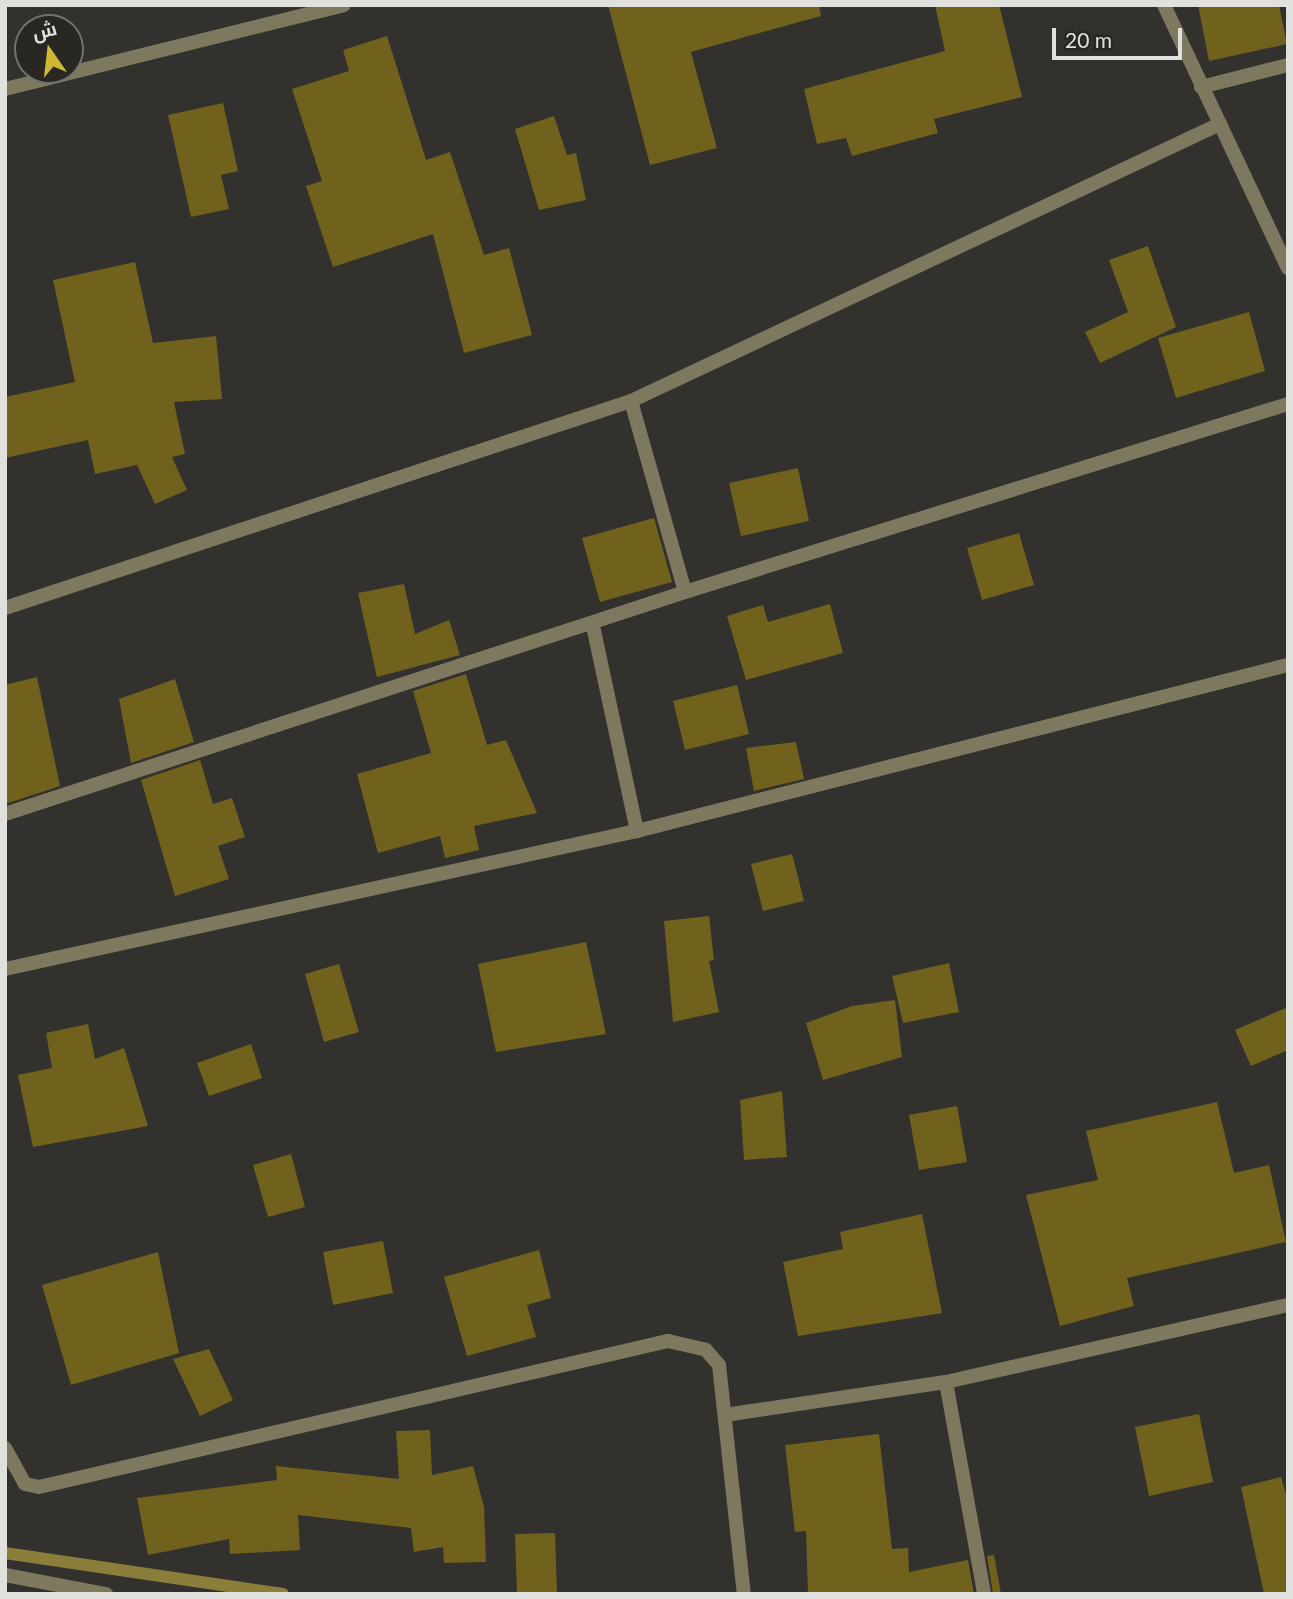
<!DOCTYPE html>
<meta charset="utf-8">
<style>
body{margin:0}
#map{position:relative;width:1293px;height:1599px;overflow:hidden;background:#32312d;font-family:Lato,Cairo,sans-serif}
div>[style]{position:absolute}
.stream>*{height:12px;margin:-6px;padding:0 6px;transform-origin:6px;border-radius:6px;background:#8b7d3a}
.building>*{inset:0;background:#70621d}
.minor>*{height:14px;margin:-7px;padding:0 7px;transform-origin:7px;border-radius:7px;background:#7e795e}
span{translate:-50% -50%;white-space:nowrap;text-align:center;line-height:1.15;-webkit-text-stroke:5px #282723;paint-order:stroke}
.frame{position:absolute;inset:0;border:7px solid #e0e0dd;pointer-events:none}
.north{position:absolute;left:14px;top:14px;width:70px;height:70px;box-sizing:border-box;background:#282723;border:2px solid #72716d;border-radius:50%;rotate:346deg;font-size:19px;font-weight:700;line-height:28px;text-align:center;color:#e0e0dd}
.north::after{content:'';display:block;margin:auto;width:24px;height:32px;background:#d1b736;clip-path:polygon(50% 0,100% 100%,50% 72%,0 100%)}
.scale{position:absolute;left:1052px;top:28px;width:130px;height:32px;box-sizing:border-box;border:4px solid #e0e0dd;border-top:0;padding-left:9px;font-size:21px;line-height:24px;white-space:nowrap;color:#e0e0dd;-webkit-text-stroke:5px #282723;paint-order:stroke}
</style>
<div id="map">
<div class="stream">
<div style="left:5px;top:1553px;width:281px;rotate:8.4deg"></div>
</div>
<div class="building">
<div style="clip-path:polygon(608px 5px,819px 5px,821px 16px,691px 52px,717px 148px,650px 165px)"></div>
<div style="clip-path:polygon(935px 5px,999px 5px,1022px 97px,934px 119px,938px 133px,852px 156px,846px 138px,817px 144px,804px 89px,945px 51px)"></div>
<div style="clip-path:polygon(1198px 5px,1279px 5px,1287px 44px,1209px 61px)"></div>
<div style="clip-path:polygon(387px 36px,426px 160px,450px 152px,484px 255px,509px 248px,532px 335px,464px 353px,433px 234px,333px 267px,306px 186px,322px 181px,292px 89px,349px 71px,343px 50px)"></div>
<div style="clip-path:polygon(223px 103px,238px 171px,221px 175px,229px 209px,191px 217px,168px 115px)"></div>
<div style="clip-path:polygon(554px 116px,567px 155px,576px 153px,586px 200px,539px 210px,515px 129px)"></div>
<div style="clip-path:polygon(1148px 246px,1176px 327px,1100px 363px,1085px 332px,1128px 312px,1109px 260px)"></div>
<div style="clip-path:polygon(135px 262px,153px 343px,216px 336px,222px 399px,174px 402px,185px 454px,172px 457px,187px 490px,155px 504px,137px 465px,95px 474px,88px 440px,5px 458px,5px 397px,75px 382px,53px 280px)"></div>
<div style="clip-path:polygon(1249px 312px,1265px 371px,1176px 398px,1158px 338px)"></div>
<div style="clip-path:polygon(798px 468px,809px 521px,741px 536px,729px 483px)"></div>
<div style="clip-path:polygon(654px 518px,672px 582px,600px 602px,582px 538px)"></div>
<div style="clip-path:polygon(1019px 533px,1034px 585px,982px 600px,967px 548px)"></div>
<div style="clip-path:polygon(404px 584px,415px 634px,449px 620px,460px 655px,377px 677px,358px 593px)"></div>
<div style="clip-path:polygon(830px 604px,843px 653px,746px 680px,727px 616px,763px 605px,768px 622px)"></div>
<div style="clip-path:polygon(466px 674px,487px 745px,506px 740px,537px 813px,474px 826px,479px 850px,445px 858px,440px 836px,378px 853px,357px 774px,431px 753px,413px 691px)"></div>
<div style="clip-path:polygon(37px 677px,60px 786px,5px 804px,5px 685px)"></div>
<div style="clip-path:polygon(175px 679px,194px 742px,131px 763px,119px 699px)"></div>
<div style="clip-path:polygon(737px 685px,749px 734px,685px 750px,673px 701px)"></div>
<div style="clip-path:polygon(796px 742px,804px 779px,754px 791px,746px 748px)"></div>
<div style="clip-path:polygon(200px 760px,213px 804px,232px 798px,245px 837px,218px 846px,229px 879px,175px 896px,141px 780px)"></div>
<div style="clip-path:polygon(792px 854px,804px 901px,763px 911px,751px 864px)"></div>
<div style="clip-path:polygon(709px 916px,714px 960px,709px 961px,719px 1012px,673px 1022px,664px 921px)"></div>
<div style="clip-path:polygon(586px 942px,606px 1034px,496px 1052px,478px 964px)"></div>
<div style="clip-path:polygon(949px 963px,959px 1012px,903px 1023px,892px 976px)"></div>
<div style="clip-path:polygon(339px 964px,359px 1032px,324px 1042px,305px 974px)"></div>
<div style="clip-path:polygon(895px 1000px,902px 1057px,823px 1080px,806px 1023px,852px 1006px)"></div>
<div style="clip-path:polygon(1288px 1007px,1288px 1050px,1251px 1066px,1235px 1030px)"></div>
<div style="clip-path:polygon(88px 1024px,95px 1059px,124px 1048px,148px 1126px,33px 1147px,18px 1075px,52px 1068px,46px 1033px)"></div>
<div style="clip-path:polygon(251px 1044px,262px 1078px,209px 1096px,197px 1063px)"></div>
<div style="clip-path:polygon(782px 1091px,787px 1157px,744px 1160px,740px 1100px)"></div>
<div style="clip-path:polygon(1217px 1102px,1234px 1173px,1269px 1165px,1286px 1242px,1127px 1278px,1134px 1306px,1060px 1326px,1026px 1195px,1098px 1180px,1086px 1131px)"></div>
<div style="clip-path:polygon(957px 1106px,967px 1162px,919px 1170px,909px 1115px)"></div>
<div style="clip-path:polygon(291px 1154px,305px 1207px,268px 1217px,253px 1165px)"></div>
<div style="clip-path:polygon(922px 1214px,942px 1313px,798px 1336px,783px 1262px,843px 1249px,840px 1232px)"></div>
<div style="clip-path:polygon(383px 1241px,393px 1293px,333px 1305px,323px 1252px)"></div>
<div style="clip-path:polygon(539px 1250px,551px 1298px,527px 1305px,536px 1337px,467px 1356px,444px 1277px)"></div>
<div style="clip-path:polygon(158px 1252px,179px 1353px,71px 1385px,42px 1285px)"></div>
<div style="clip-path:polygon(209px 1349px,233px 1400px,200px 1416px,173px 1359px)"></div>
<div style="clip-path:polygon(1199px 1414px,1213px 1482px,1149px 1496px,1135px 1427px)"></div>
<div style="clip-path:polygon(430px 1430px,432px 1475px,473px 1466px,484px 1507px,486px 1562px,444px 1563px,443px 1547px,414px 1552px,411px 1528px,298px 1515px,300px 1550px,230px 1554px,229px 1539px,148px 1555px,137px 1498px,277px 1480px,276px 1466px,399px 1479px,396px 1431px)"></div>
<div style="clip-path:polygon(879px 1434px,892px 1549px,908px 1548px,909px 1572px,968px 1560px,974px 1594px,808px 1594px,806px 1531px,795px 1532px,785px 1445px)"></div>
<div style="clip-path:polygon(1281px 1477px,1288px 1502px,1288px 1594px,1264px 1594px,1241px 1487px)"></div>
<div style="clip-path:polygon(555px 1533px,557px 1593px,517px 1594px,515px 1534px)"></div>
<div style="clip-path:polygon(994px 1555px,1001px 1594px,993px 1594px,987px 1556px)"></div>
</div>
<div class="minor">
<div style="left:1164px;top:5px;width:291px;rotate:64.8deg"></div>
<div style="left:1201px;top:87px;width:90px;rotate:-14.2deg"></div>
<div style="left:5px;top:89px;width:349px;rotate:-13.9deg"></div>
<div style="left:631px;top:401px;width:198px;rotate:74.2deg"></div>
<div style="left:5px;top:608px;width:659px;rotate:-18.3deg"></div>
<div style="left:631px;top:401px;width:651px;rotate:-25.19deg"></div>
<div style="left:593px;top:626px;width:210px;rotate:77.9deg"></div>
<div style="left:5px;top:814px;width:715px;rotate:-18.08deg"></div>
<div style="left:685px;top:592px;width:632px;rotate:-17.32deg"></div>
<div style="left:5px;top:969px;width:647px;rotate:-12.32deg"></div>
<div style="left:637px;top:831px;width:672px;rotate:-14.31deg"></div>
<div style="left:946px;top:1382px;width:215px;rotate:79.8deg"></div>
<div style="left:725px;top:1415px;width:223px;rotate:-8.5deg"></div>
<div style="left:946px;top:1382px;width:351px;rotate:-12.7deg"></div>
<div style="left:5px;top:1448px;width:41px;rotate:60.9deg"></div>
<div style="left:25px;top:1484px;width:14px;rotate:12deg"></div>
<div style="left:39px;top:1487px;width:646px;rotate:-13.07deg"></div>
<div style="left:668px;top:1341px;width:39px;rotate:13deg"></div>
<div style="left:706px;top:1350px;width:20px;rotate:49deg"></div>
<div style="left:719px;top:1365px;width:230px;rotate:83.8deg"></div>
<div style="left:5px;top:1575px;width:103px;rotate:10.7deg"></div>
</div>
<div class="frame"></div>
<div class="north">ش</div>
<div class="scale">20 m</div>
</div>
